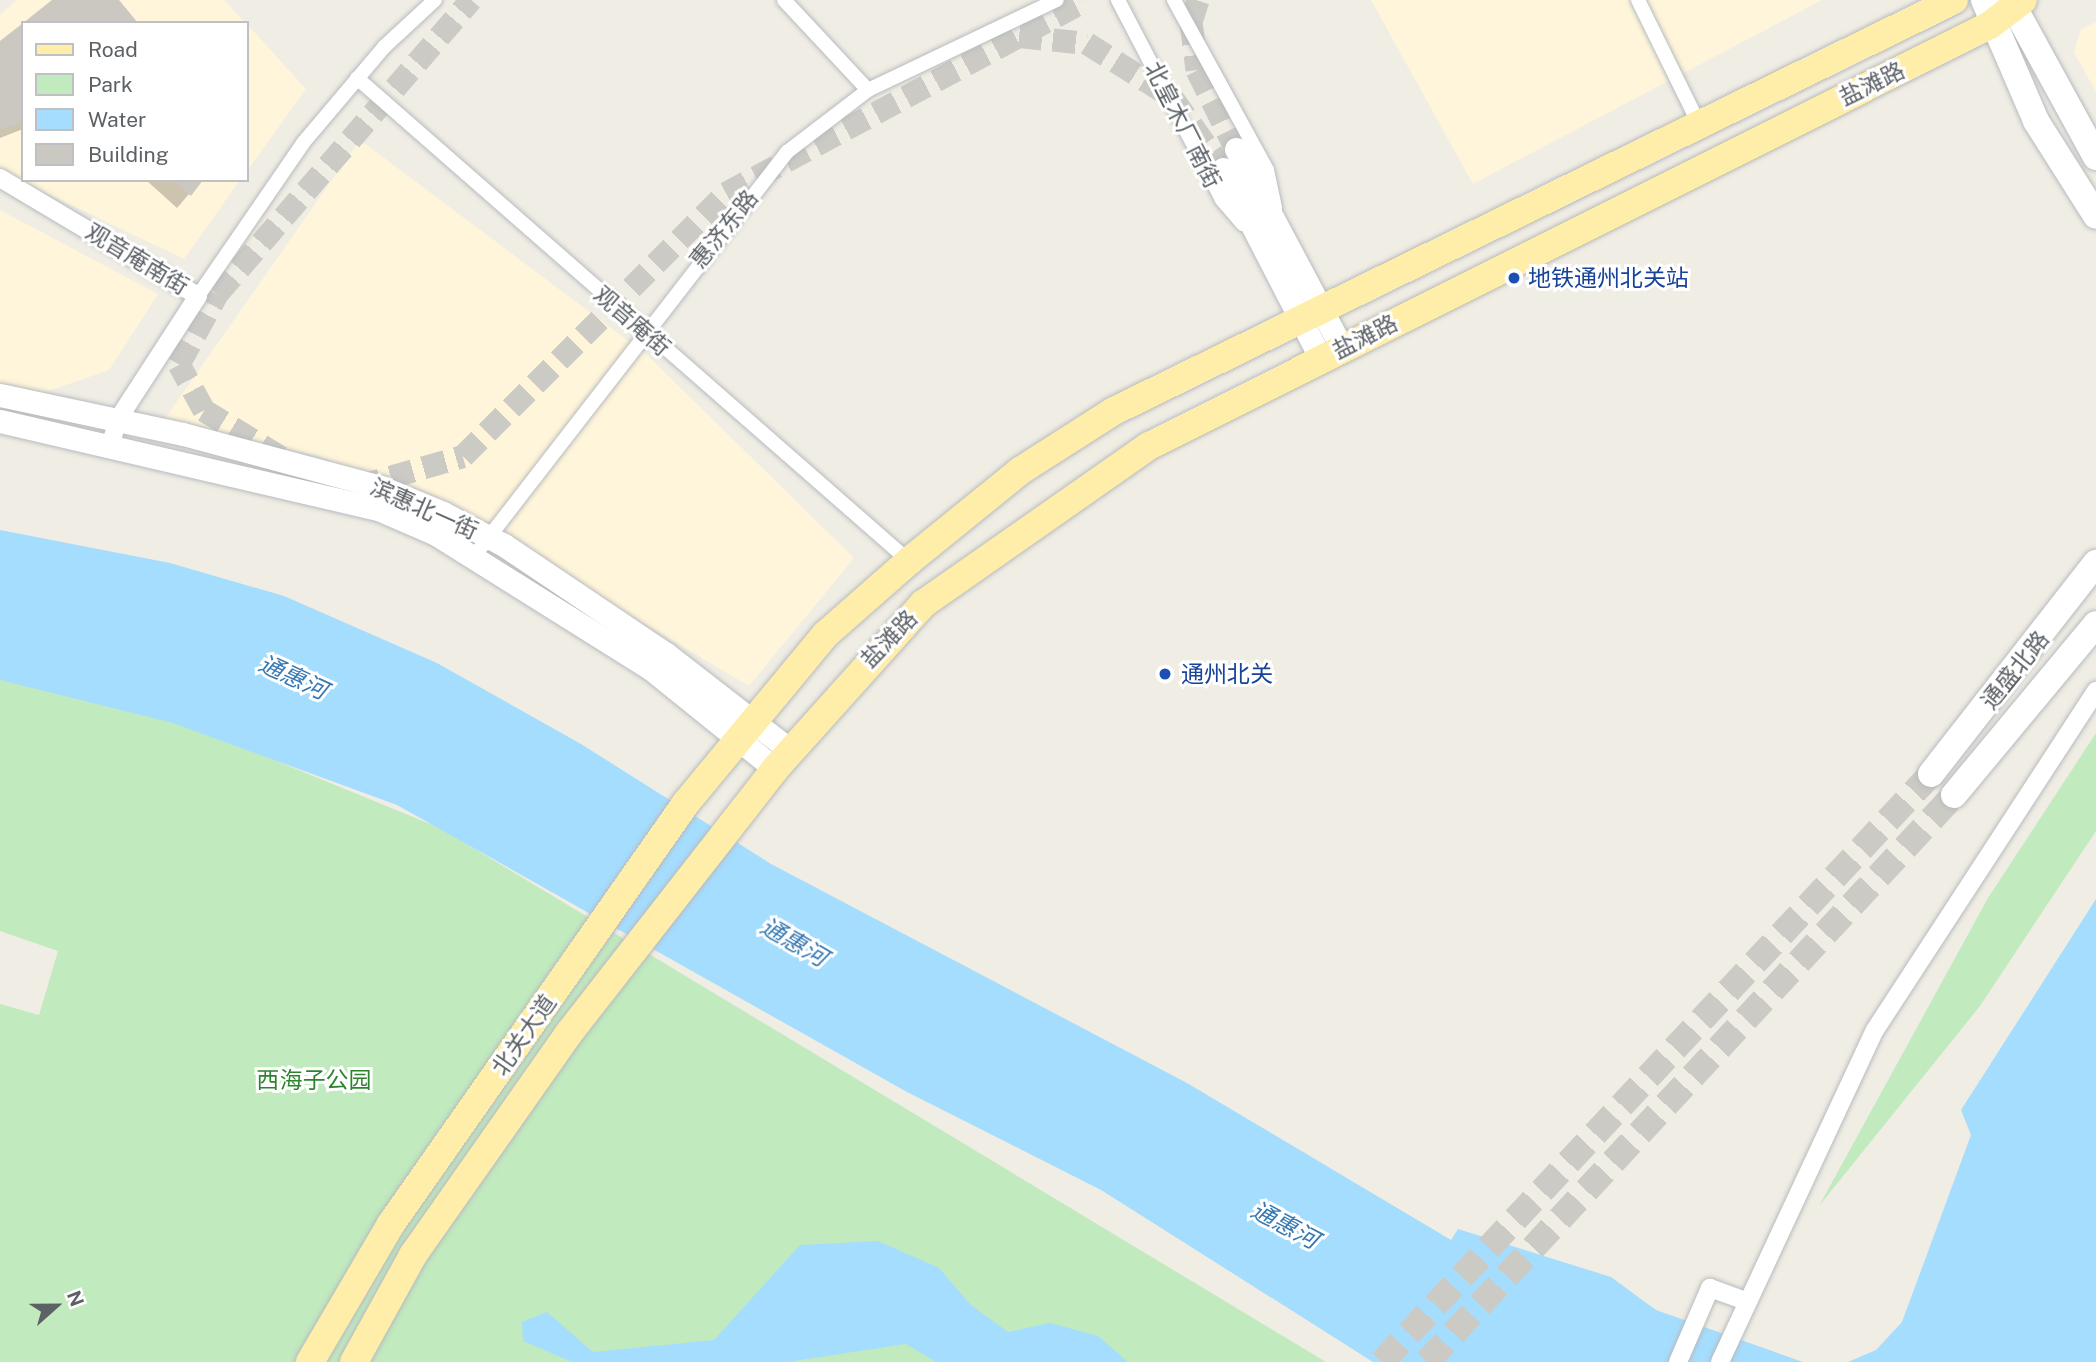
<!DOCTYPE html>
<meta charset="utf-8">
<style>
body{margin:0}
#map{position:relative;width:2096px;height:1362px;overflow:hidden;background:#f0ede4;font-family:"Public Sans","Noto Sans SC",sans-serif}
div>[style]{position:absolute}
.commercial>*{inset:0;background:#fff5da}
.green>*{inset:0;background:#c1eabf}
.water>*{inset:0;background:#a5ddff}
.shadow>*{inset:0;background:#0003}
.building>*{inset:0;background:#cbc7c1}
.tertiary-tunnel>*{height:23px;margin-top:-11.5px;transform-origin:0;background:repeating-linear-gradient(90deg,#cbcac4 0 23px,transparent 0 34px)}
.secondary-tunnel>*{height:26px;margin-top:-13px;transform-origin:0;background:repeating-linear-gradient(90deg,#cbcac4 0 26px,transparent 0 39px)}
.roads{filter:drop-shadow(0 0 2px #b7bbbf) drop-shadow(0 0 2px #b7bbbf)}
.pedestrian>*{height:14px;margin:-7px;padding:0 7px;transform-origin:7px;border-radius:7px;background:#fff}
.minor>*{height:18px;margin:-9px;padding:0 9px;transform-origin:9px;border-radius:9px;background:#fff}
.tertiary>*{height:23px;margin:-11.5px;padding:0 11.5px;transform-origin:11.5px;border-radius:11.5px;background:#fff}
.secondary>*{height:26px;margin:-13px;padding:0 13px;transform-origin:13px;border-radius:13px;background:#fff}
.primary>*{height:28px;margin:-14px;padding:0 14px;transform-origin:14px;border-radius:14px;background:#ffedaa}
.dots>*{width:19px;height:19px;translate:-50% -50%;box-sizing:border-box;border:4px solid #fff;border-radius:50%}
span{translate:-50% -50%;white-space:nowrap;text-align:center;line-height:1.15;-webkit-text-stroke:6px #fff;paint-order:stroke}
.street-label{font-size:23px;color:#5c6166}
.transit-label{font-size:23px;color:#164399}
.left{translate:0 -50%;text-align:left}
.park-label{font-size:23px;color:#2e842d}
.water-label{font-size:24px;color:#3679b2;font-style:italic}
.legend{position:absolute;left:21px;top:21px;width:228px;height:161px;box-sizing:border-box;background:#fff;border:2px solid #bec0c2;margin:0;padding:9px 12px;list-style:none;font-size:21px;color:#5c6166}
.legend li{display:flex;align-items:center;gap:14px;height:35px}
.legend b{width:35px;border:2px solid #bec0c2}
.north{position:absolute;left:21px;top:1271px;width:70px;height:70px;-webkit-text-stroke:5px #fff;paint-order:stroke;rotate:69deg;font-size:19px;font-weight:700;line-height:28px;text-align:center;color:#5c6166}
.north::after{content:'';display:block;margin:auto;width:24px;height:32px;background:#5c6166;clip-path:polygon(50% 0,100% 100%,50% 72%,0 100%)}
</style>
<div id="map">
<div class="commercial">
<div style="clip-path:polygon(17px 0,224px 0,245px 23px,23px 23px,23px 180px,240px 180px,184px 259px,0 171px,0 15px)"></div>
<div style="clip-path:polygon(1371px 0,1822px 0,1473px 184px)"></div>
<div style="clip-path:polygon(2096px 22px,2096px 92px,2074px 52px,2081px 29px)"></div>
<div style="clip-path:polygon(247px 24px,306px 89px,247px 171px)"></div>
<div style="clip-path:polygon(360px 140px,647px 355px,854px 558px,749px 686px,479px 525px,319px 456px,164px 420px)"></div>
<div style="clip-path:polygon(0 210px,158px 294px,109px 370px,43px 393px,0 384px)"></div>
</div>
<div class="green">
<div style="clip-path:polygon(0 675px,201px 730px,440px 828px,1326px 1362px,0 1362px,0 1004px,39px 1015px,58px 951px,0 931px)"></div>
<div style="clip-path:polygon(2096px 733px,2096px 831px,1980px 1006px,1819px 1206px,1988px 898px)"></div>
</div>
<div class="water">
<div style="clip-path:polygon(0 530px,170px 563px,284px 596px,437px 663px,581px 744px,771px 864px,1187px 1083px,1451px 1240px,1458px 1229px,1611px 1277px,1656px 1310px,1803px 1362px,1373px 1362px,1101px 1190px,907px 1092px,397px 805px,173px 723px,0 680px)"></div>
<div style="clip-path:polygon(2096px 899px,2096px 1362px,1848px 1362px,1876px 1350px,1902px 1322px,1971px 1135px,1961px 1110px)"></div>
<div style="clip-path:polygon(878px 1241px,939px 1268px,971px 1305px,1008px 1332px,1050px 1323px,1098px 1336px,1128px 1362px,936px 1362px,906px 1344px,787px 1362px,572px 1362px,523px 1341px,522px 1322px,547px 1312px,593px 1352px,714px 1340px,800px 1245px)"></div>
</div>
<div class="shadow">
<div style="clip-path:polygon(23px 25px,23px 129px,0 138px,0 43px)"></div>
<div style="clip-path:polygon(146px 180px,201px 180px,177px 208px)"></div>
</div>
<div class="building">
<div style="clip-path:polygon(52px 0,119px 0,138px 23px,23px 23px)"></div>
<div style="clip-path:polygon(23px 23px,23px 122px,0 130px,0 41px)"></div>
<div style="clip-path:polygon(173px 180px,203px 180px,191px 196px)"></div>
</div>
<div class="tertiary-tunnel">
<div style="left:1198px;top:0;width:22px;rotate:108deg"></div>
<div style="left:1191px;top:21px;width:49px;rotate:83deg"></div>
<div style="left:1197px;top:70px;width:88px;rotate:63.7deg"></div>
<div style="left:1019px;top:36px;width:68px;rotate:5.9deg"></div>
<div style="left:1087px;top:43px;width:101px;rotate:32.4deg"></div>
<div style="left:1172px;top:97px;width:88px;rotate:54.7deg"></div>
<div style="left:281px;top:457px;width:90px;rotate:-148.6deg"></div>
<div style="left:204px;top:410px;width:52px;rotate:-118.5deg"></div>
<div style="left:179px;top:364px;width:80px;rotate:-61.5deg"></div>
<div style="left:217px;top:294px;width:389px;rotate:-49.2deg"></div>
<div style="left:358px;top:486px;width:109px;rotate:-15.9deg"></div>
<div style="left:463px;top:456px;width:372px;rotate:-45deg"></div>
<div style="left:726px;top:193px;width:408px;rotate:-28.2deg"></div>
</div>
<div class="secondary-tunnel">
<div style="left:1382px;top:1362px;width:804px;rotate:-46.96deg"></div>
<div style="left:1427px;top:1362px;width:774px;rotate:-47.09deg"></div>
</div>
<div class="roads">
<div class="pedestrian">
<div style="left:784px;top:0;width:123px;rotate:47deg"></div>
<div style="left:1118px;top:0;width:225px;rotate:62.5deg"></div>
<div style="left:1222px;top:200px;width:32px;rotate:49deg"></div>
<div style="left:1174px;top:0;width:194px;rotate:61.3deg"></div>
<div style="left:1267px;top:170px;width:39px;rotate:78deg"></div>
<div style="left:1638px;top:0;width:136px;rotate:63.8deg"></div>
<div style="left:357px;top:78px;width:733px;rotate:41.19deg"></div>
<div style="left:198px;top:296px;width:186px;rotate:-55.5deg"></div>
<div style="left:303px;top:143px;width:126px;rotate:-49.8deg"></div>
<div style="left:384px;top:47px;width:69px;rotate:-42.7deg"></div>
<div style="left:475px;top:555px;width:510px;rotate:-52.25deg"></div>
<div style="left:787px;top:152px;width:102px;rotate:-37.4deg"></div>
<div style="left:868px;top:90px;width:209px;rotate:-25.5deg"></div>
</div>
<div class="minor">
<div style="left:0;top:178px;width:230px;rotate:30.8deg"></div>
<div style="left:198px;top:296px;width:147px;rotate:123deg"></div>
<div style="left:118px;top:419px;width:25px;rotate:106deg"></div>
<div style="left:1678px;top:1362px;width:81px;rotate:-66.6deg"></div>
<div style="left:1710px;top:1288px;width:37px;rotate:20deg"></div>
<div style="left:1720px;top:1362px;width:366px;rotate:-65deg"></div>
<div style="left:1875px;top:1030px;width:405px;rotate:-56.9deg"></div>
</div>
<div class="tertiary">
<div style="left:1236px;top:149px;width:225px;rotate:62deg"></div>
<div style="left:1223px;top:169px;width:214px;rotate:62.7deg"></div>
<div style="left:0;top:395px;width:187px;rotate:12deg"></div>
<div style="left:183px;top:434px;width:205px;rotate:15deg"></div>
<div style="left:381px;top:487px;width:67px;rotate:22.8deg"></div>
<div style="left:443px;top:513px;width:69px;rotate:27.7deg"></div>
<div style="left:504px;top:545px;width:195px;rotate:33.9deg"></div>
<div style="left:666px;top:654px;width:158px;rotate:37.8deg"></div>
<div style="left:0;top:421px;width:388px;rotate:13.1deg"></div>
<div style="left:378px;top:509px;width:63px;rotate:23.3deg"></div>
<div style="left:436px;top:534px;width:252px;rotate:32.1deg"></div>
<div style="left:650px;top:668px;width:161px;rotate:38.9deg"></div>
</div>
<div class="secondary">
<div style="left:1984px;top:0;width:132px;rotate:66.7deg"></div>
<div style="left:2036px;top:121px;width:112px;rotate:57.7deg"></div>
<div style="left:2010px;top:0;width:179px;rotate:61.3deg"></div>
<div style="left:1931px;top:774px;width:268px;rotate:-52deg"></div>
<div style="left:1954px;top:795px;width:222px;rotate:-50.3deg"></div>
</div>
<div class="primary">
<div style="left:310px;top:1362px;width:160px;rotate:-59.6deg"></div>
<div style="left:391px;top:1224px;width:514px;rotate:-54.98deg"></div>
<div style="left:686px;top:803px;width:219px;rotate:-50.4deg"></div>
<div style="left:826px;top:634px;width:111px;rotate:-41.3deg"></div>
<div style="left:909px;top:561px;width:143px;rotate:-39deg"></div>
<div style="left:1020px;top:471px;width:112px;rotate:-32.6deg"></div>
<div style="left:1114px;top:411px;width:935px;rotate:-26.07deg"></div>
<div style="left:354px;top:1362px;width:122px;rotate:-61.1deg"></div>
<div style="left:413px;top:1255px;width:271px;rotate:-54.9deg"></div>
<div style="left:569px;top:1033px;width:335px;rotate:-52deg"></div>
<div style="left:775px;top:769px;width:222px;rotate:-48.1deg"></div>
<div style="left:923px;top:604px;width:276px;rotate:-35deg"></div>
<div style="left:1149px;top:446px;width:940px;rotate:-26.59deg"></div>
<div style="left:1990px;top:25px;width:41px;rotate:-37.1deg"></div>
</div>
</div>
<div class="dots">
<div style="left:1514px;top:278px;background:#1a4fb4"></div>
<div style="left:1165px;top:674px;background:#1a4fb4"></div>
</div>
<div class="street-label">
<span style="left:1872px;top:84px;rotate:-26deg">盐滩路</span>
<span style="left:1183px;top:125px;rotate:63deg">北皇木厂南街</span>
<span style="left:724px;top:229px;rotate:-51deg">惠济东路</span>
<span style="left:137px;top:259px;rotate:31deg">观音庵南街</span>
<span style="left:632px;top:321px;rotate:41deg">观音庵街</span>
<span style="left:1365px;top:337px;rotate:-27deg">盐滩路</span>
<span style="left:424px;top:509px;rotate:24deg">滨惠北一街</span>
<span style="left:889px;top:639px;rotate:-46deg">盐滩路</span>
<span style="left:2015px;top:670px;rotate:-51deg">通盛北路</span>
<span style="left:524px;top:1035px;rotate:-55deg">北关大道</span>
</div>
<div class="transit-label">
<span class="left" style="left:1528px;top:278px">地铁通州北关站</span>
<span class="left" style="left:1181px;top:674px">通州北关</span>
</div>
<div class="park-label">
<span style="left:314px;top:1080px">西海子公园</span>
</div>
<div class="water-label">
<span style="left:293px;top:677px;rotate:25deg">通惠河</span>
<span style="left:794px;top:942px;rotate:30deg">通惠河</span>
<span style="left:1285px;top:1225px;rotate:28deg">通惠河</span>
</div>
<ul class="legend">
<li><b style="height:9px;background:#ffedaa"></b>Road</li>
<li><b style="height:19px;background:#c1eabf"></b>Park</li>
<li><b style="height:19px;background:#a5ddff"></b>Water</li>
<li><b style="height:19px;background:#cbc7c1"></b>Building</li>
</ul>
<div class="north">N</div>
</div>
